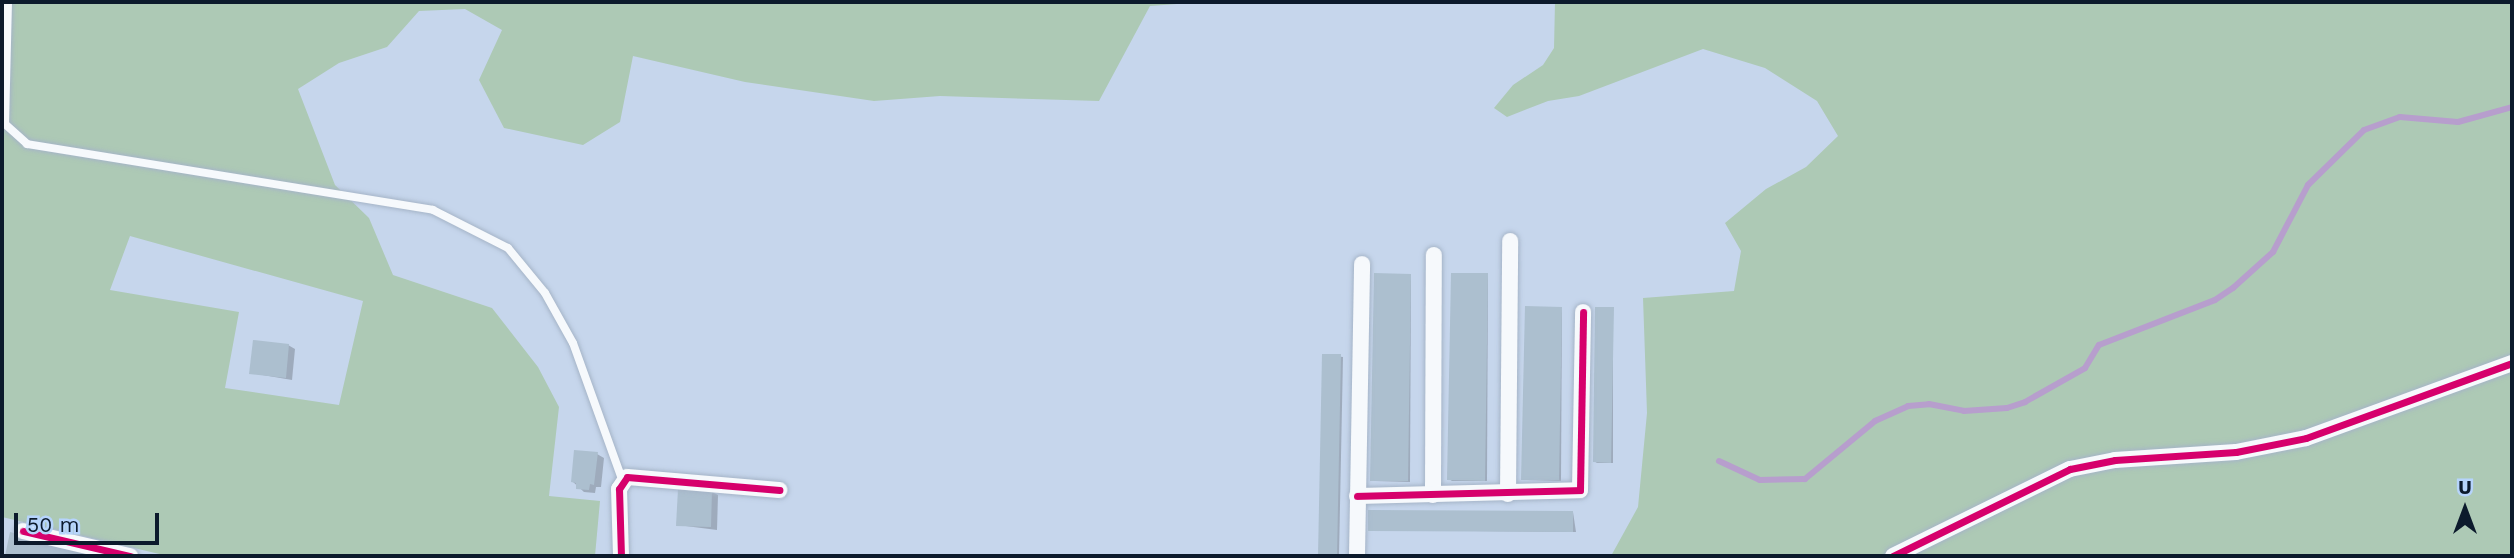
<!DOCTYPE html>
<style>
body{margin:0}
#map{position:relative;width:2514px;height:558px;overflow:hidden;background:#c6d6ec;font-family:"Work Sans",sans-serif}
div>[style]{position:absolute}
.green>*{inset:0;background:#adc9b5}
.shadow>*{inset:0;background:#0003}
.stream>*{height:6px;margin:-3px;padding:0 3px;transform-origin:3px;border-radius:3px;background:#b79ecd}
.building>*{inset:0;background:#acbfcf}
.roads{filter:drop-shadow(0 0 2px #a5b4c7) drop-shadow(0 0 2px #a5b4c7)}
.service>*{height:8px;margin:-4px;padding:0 4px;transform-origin:4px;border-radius:4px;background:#f6f9fc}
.minor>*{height:16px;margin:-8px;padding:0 8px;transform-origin:8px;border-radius:8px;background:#f6f9fc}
.cycleway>*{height:7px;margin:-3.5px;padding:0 3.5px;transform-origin:3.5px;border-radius:3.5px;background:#d6006c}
span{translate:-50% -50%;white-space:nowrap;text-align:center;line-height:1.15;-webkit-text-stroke:6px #b6d4fc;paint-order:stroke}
.frame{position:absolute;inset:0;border:4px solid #0c1a2c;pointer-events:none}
.north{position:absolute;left:2430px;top:474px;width:70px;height:70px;-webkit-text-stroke:5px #b6d4fc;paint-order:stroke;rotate:0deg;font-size:19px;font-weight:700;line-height:28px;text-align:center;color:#0c1a2c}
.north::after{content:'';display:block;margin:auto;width:24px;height:32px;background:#0c1a2c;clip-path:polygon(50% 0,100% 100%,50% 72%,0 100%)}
.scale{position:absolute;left:14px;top:513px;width:145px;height:32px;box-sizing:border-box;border:4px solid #0c1a2c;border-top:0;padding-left:9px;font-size:21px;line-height:24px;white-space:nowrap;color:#0c1a2c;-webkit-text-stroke:5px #b6d4fc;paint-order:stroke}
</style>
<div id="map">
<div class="green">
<div style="clip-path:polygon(evenodd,2px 2px,1204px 2px,1150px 6px,1099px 101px,940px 96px,874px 101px,745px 82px,633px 56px,620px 122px,583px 145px,504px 128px,479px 80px,502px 30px,465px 9px,419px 11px,387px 47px,339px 63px,298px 89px,335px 185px,369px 218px,393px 275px,492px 308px,538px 367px,559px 407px,549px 496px,600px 501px,595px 556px,168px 556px,2px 517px,2px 2px,130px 236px,363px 301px,339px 405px,225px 388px,239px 312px,110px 290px,130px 236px)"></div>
<div style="clip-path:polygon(1555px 2px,2512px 2px,2512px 556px,1611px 556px,1638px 507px,1647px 413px,1643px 298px,1734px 291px,1741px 251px,1725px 223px,1766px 189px,1806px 167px,1838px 136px,1817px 101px,1765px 68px,1703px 49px,1579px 96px,1548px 101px,1507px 117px,1494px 108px,1513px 85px,1543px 65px,1554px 48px)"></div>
</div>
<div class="shadow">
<div style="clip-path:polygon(1488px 275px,1487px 481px,1452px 481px,1449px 479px)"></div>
<div style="clip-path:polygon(1411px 276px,1410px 482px,1375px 481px,1372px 480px)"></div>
<div style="clip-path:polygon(1562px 309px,1561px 481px,1526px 480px,1523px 479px)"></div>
<div style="clip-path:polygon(1613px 309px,1613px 463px,1597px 463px,1594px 461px)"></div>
<div style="clip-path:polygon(288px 345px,295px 349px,292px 380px,251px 373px)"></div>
<div style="clip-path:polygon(1324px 355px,1343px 357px,1339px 556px,1320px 556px)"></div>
<div style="clip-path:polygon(597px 454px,604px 458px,601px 487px,596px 487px,595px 493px,584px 492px,572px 481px)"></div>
<div style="clip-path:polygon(712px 492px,718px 495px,717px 530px,678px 525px)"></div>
<div style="clip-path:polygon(1573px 512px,1576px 532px,1370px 530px)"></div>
</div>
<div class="stream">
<div style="left:1719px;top:461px;width:45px;rotate:24.9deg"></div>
<div style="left:1760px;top:480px;width:45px;rotate:-1.3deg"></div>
<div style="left:1805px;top:479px;width:91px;rotate:-39.6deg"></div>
<div style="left:1875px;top:421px;width:36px;rotate:-24deg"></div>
<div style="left:1908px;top:406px;width:21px;rotate:-5deg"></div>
<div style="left:1929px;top:404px;width:36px;rotate:11deg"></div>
<div style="left:1964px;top:411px;width:43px;rotate:-4deg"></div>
<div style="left:2007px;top:408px;width:19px;rotate:-18deg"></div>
<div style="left:2025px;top:402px;width:69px;rotate:-29.5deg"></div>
<div style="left:2085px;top:368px;width:27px;rotate:-59deg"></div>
<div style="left:2099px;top:345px;width:124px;rotate:-21.2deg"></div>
<div style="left:2215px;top:300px;width:22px;rotate:-34deg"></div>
<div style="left:2233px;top:288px;width:54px;rotate:-42deg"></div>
<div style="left:2273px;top:252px;width:76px;rotate:-62.4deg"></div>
<div style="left:2308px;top:185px;width:78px;rotate:-44.5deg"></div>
<div style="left:2364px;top:130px;width:38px;rotate:-20deg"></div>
<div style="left:2400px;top:117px;width:58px;rotate:4.9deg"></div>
<div style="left:2458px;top:122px;width:56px;rotate:-15.5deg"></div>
</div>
<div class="building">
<div style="clip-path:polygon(1374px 273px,1411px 274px,1408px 481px,1370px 481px)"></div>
<div style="clip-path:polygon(1451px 273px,1488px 273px,1485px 481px,1447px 480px)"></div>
<div style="clip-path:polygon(1525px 306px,1562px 307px,1559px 480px,1521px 480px)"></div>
<div style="clip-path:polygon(1595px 307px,1614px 307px,1611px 463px,1593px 462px)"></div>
<div style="clip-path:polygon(253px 340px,289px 344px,286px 378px,249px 374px)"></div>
<div style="clip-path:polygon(1322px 354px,1341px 354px,1337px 556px,1318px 556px)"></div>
<div style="clip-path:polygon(574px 450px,598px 452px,594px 485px,590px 484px,589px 490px,576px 489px,576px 483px,571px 482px)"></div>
<div style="clip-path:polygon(678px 489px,712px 490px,711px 527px,676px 526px)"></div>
<div style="clip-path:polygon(1368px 510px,1573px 511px,1573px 532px,1368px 531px)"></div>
<div style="clip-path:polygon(10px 532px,102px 555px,102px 556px,5px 556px)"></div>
</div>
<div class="roads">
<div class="service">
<div style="left:8px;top:2px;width:122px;rotate:91.4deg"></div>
<div style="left:5px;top:124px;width:30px;rotate:42deg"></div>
<div style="left:27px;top:144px;width:411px;rotate:9.2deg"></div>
<div style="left:433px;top:210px;width:84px;rotate:26.9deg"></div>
<div style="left:508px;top:248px;width:58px;rotate:50.6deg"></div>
<div style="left:545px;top:293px;width:57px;rotate:60.8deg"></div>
<div style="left:573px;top:343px;width:145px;rotate:70.2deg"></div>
</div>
<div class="minor">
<div style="left:1508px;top:494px;width:253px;rotate:-89.5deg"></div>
<div style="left:1433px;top:495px;width:240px;rotate:-89.8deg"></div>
<div style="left:1357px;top:496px;width:223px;rotate:-1.5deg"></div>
<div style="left:1580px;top:490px;width:178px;rotate:-89deg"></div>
<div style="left:23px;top:531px;width:110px;rotate:13.2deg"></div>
<div style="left:621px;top:556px;width:67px;rotate:-91.7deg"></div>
<div style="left:619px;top:489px;width:14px;rotate:-56deg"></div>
<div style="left:627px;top:477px;width:153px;rotate:4.9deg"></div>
<div style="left:1357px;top:556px;width:292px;rotate:-89deg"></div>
<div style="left:1893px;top:556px;width:197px;rotate:-26.2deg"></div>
<div style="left:2070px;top:469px;width:46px;rotate:-11.3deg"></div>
<div style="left:2115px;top:460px;width:121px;rotate:-3.8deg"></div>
<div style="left:2236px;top:452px;width:71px;rotate:-11.3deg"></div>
<div style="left:2306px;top:438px;width:219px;rotate:-20deg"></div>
</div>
</div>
<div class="cycleway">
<div style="left:1357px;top:496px;width:223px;rotate:-1.5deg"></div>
<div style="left:1580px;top:490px;width:178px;rotate:-89deg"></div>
<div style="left:23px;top:531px;width:110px;rotate:13.2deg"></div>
<div style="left:621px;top:556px;width:67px;rotate:-91.7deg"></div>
<div style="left:619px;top:489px;width:14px;rotate:-56deg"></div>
<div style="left:627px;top:477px;width:153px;rotate:4.9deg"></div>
<div style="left:1893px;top:556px;width:197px;rotate:-26.2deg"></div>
<div style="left:2070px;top:469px;width:46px;rotate:-11.3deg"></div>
<div style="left:2115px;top:460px;width:121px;rotate:-3.8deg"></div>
<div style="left:2236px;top:452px;width:71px;rotate:-11.3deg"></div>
<div style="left:2306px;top:438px;width:219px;rotate:-20deg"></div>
</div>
<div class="frame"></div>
<div class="north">U</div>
<div class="scale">50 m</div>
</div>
